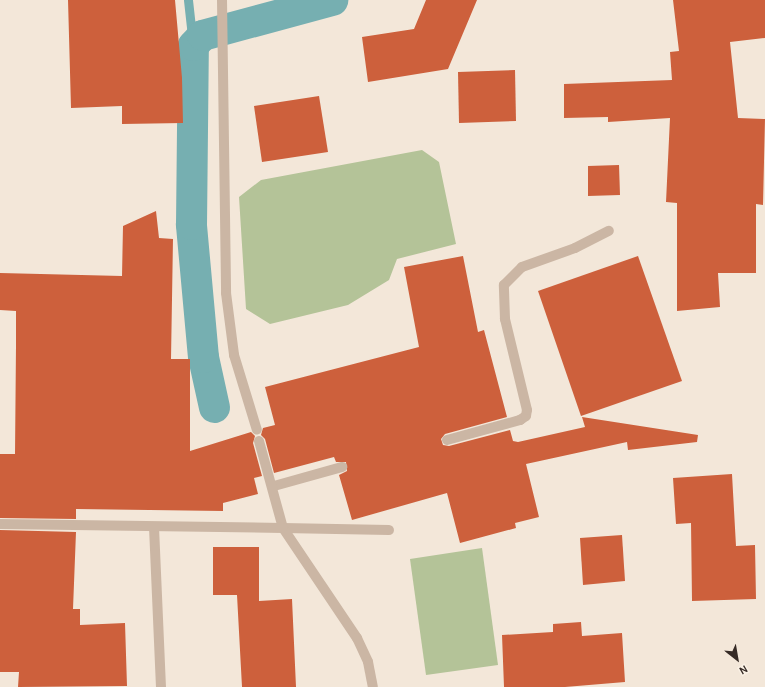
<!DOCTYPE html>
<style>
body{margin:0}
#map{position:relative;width:765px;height:687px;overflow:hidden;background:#f3e7d9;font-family:Karla,sans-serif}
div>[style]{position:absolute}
.green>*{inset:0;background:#b4c398}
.stream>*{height:9px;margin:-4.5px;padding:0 4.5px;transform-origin:4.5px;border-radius:4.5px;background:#76afb1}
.canal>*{height:31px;margin:-15.5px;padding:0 15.5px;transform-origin:15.5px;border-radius:15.5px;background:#76afb1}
.building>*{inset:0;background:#cd603c}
.lane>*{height:10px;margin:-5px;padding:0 5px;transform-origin:5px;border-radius:5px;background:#cbb6a4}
.street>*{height:10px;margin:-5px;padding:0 5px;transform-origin:5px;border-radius:5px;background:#cbb6a4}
span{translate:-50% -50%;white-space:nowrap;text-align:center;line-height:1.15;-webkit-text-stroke:4px #faf1e5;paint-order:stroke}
.north{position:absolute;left:717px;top:639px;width:40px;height:40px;-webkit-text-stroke:3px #faf1e5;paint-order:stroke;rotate:149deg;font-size:11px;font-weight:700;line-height:16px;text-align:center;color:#362b26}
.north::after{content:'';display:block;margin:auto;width:14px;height:18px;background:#362b26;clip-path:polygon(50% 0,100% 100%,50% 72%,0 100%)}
</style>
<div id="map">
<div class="green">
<div style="clip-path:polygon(422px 150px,439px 162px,456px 244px,397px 259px,389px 280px,348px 305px,270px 324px,246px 309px,239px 197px,261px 180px)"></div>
<div style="clip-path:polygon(482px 548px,498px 665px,426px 675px,410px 559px)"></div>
</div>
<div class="stream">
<div style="left:188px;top:0;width:45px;rotate:83.7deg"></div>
</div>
<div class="canal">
<div style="left:214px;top:407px;width:51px;rotate:-102.4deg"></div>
<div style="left:203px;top:357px;width:134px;rotate:-95.2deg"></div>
<div style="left:191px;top:224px;width:179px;rotate:-89.4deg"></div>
<div style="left:193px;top:45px;width:13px;rotate:-48deg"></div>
<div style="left:202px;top:35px;width:135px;rotate:-15.1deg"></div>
</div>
<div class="building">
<div style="clip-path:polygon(68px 0,175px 0,182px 78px,183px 123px,122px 124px,122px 106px,71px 108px)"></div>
<div style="clip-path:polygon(426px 0,477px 0,448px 69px,368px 82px,362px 37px,414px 29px)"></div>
<div style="clip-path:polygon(673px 0,765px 0,765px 38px,730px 42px,738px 118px,765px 119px,763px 205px,756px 204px,756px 273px,718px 273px,720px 307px,677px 311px,677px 203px,666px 202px,670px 118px,608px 122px,608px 117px,564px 118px,564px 84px,672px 80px,670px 52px,679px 51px)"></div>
<div style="clip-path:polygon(515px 70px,516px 121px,459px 123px,458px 72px)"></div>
<div style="clip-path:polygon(319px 96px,328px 152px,262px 162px,254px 106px)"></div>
<div style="clip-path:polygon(619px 165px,620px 195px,588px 196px,588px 166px)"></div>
<div style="clip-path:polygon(156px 211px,159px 238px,173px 239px,171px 359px,190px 359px,190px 451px,251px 432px,255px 436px,253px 443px,262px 476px,254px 478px,258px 494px,223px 503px,223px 511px,76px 509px,76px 519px,0 518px,0 454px,15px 454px,16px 345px,16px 311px,0 310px,0 273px,122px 276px,123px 226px)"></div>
<div style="clip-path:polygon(463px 256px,478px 332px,484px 330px,507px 417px,445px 434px,441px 439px,443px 445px,449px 446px,510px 430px,513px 441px,518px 442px,585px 427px,582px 417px,698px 435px,697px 442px,628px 450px,627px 442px,526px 464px,539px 517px,515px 523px,516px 528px,460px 543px,447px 493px,352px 520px,339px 475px,347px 471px,346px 462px,336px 462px,334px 457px,274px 473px,265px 439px,261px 435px,263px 428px,275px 425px,265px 387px,419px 347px,404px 267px)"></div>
<div style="clip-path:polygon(638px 256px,682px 381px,581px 416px,538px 291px)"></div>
<div style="clip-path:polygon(732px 474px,736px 546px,755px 545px,756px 599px,692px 601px,691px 523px,676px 524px,673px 478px)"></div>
<div style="clip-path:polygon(0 530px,76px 532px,73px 609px,80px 609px,80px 625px,125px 623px,127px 686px,18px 687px,19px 672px,0 672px)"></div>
<div style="clip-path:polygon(622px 535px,625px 581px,583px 585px,580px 538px)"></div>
<div style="clip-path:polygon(213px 547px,259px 547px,259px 601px,292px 599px,296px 687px,242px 687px,237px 595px,213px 595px)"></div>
<div style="clip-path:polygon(581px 622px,582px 636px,622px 633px,625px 682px,565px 687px,504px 687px,502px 635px,553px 632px,553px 624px)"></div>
</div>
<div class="lane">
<div style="left:447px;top:440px;width:76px;rotate:-15.3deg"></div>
<div style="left:520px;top:420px;width:7px;rotate:-34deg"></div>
<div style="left:526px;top:416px;width:6px;rotate:-81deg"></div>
<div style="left:527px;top:410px;width:94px;rotate:-103.6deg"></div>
<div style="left:505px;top:319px;width:34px;rotate:-92deg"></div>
<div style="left:504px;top:285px;width:25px;rotate:-45deg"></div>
<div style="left:522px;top:267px;width:56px;rotate:-19.7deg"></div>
<div style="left:575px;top:248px;width:38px;rotate:-27deg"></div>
<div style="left:274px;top:486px;width:71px;rotate:-15.6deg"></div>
<div style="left:154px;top:527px;width:160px;rotate:87.5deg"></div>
<div style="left:283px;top:528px;width:106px;rotate:1.1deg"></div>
</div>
<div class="street">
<div style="left:222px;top:0;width:293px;rotate:89.2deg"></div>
<div style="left:226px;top:293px;width:63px;rotate:82.6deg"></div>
<div style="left:234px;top:355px;width:78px;rotate:73deg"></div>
<div style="left:259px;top:441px;width:90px;rotate:74.6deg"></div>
<div style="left:283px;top:528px;width:133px;rotate:56.1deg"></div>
<div style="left:357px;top:638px;width:26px;rotate:65deg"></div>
<div style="left:368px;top:662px;width:25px;rotate:79deg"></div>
<div style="left:0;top:524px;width:283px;rotate:0.8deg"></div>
</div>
<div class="north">N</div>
</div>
